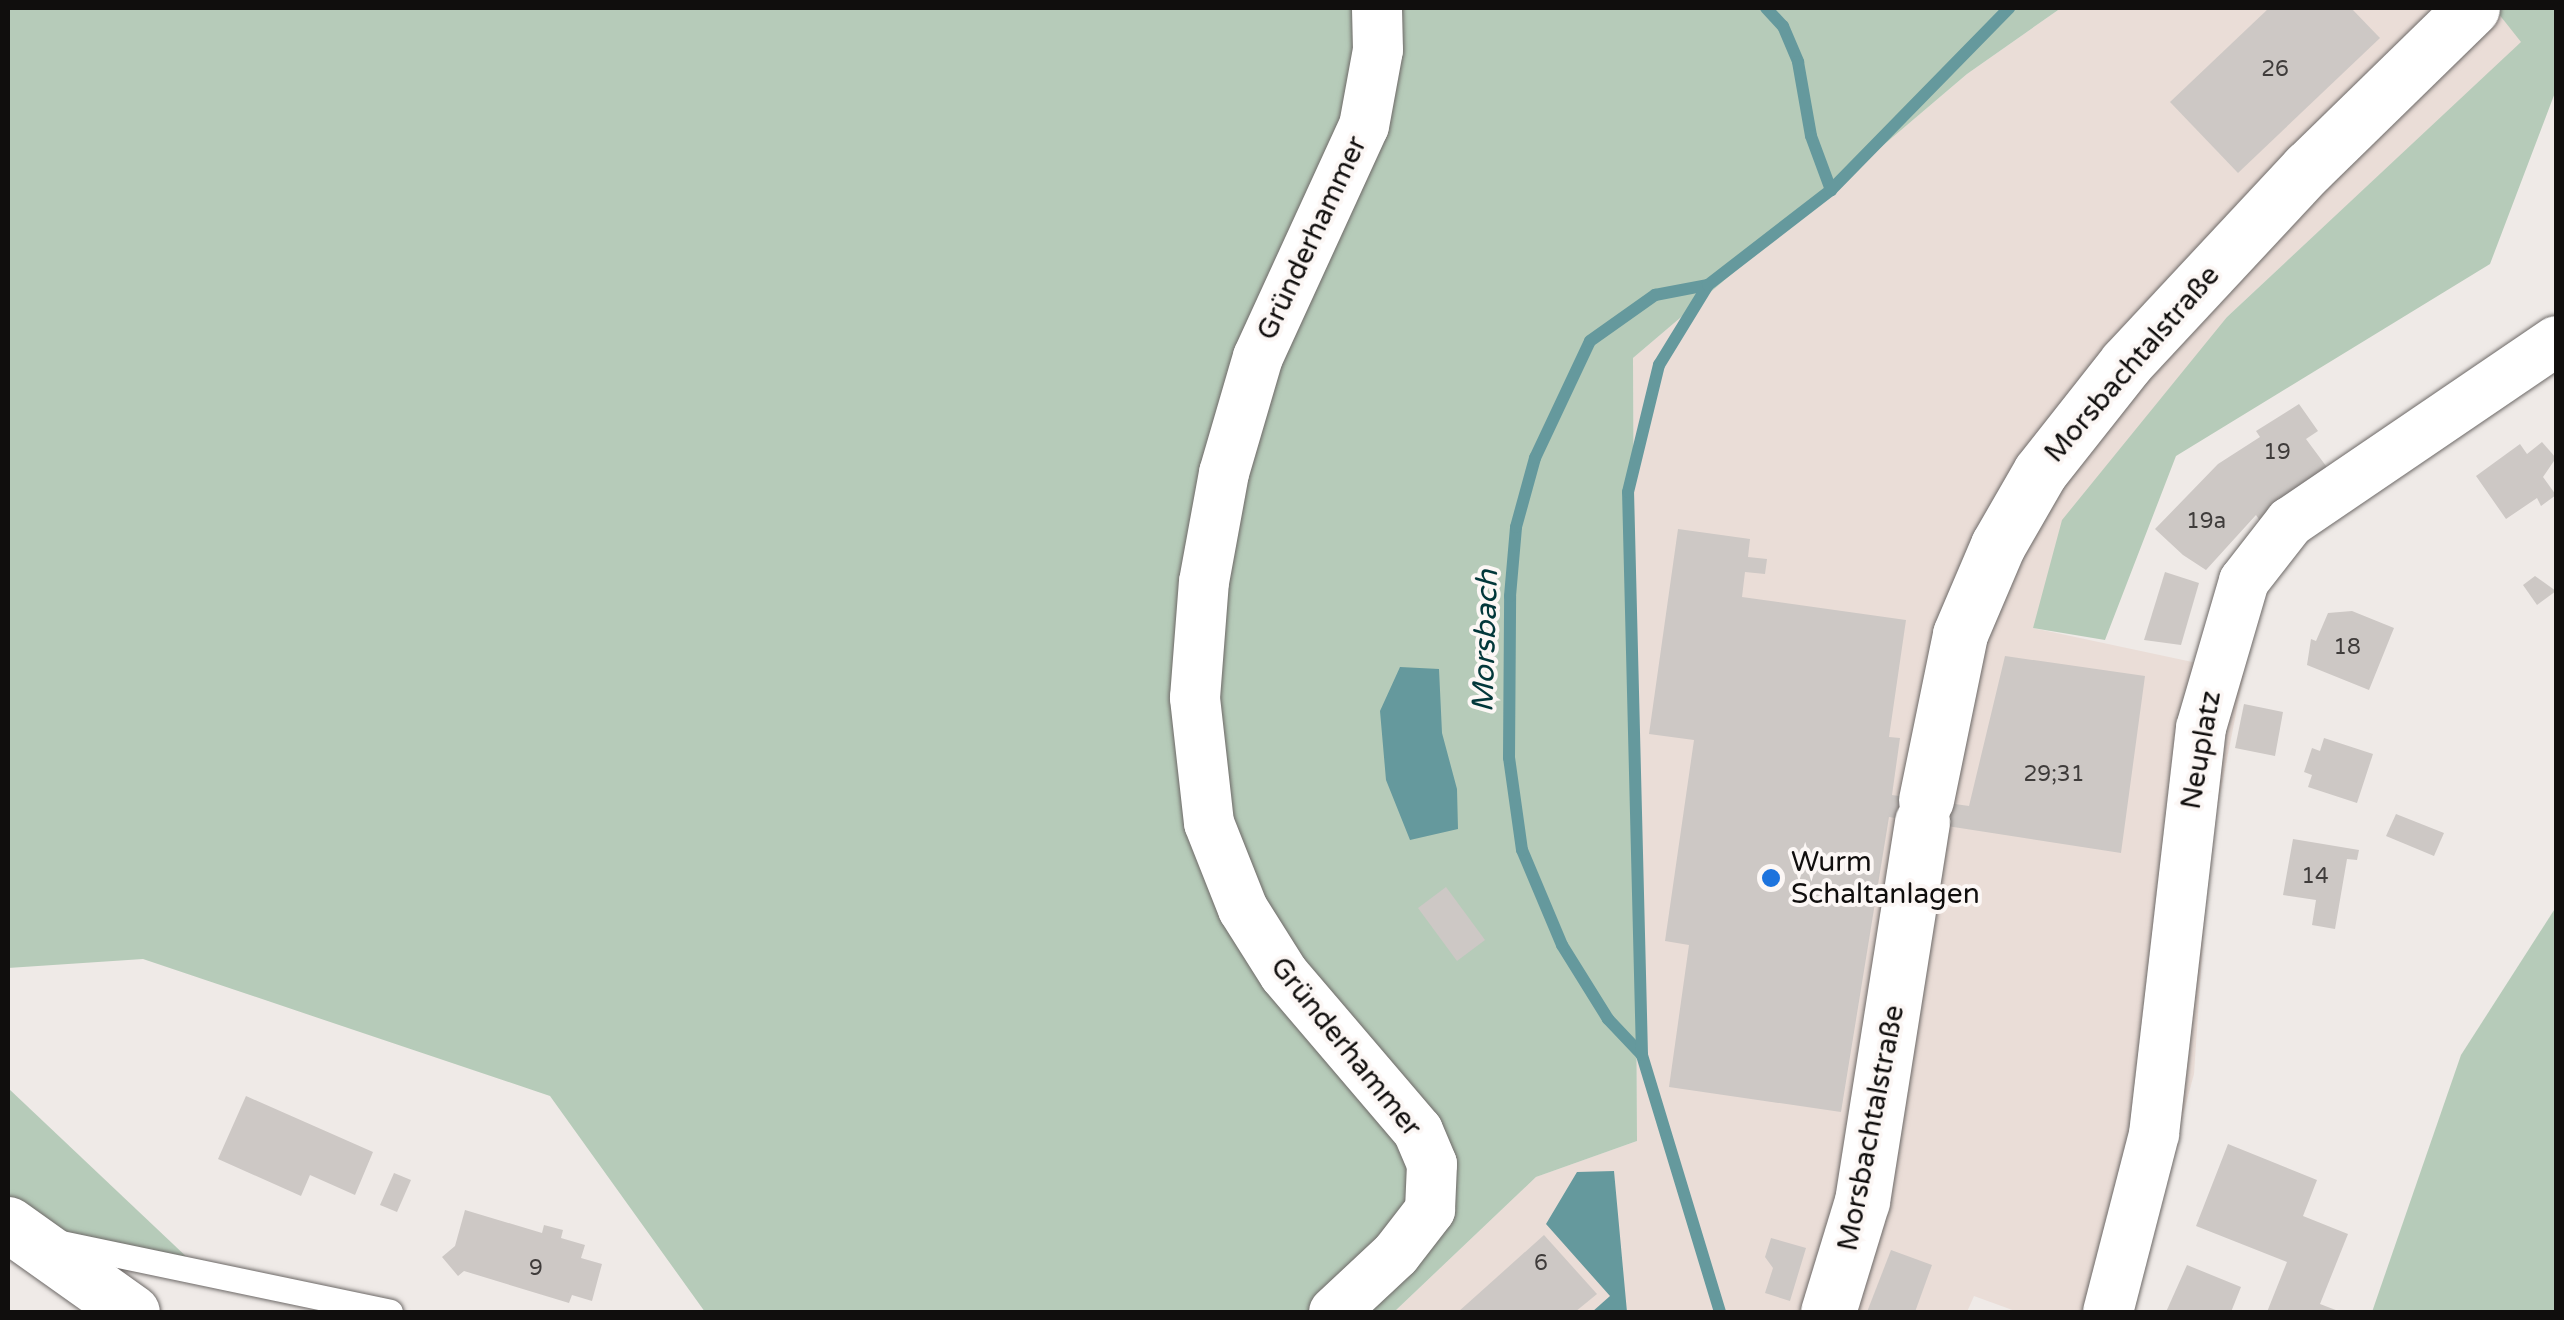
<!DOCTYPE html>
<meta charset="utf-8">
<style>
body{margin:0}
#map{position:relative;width:2564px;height:1320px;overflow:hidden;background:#efeae7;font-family:"Varela Round",sans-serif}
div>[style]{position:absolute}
.built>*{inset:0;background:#eaddd7}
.green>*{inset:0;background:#b6cbb9}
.water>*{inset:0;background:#65999d}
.stream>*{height:12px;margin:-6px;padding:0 6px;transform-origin:6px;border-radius:6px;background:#65999d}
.building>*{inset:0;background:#cdc8c5}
.roads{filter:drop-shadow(0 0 2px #6d6967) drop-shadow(0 0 2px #6d6967)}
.service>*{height:25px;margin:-12.5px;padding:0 12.5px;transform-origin:12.5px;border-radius:12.5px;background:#fff}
.minor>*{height:50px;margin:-25px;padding:0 25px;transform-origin:25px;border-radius:25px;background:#fff}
.secondary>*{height:55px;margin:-27.5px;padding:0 27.5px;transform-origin:27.5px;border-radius:27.5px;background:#fff}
.dots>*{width:28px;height:28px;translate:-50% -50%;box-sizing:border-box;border:5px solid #fcf7f5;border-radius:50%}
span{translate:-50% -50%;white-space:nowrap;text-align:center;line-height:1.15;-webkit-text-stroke:8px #fcf7f5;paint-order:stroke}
.number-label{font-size:22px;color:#3f3c3b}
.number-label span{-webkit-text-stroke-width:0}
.street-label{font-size:28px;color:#100e0d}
.poi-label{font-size:28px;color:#100e0d}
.left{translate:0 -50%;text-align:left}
.water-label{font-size:30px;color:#01373a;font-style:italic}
.frame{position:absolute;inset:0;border:10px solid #100e0d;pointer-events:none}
</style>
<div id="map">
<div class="built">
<div style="clip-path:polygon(2061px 8px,2494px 8px,2522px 42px,2227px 317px,2033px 628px,2244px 673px,2209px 850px,2194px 1074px,2130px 1312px,2018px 1312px,1974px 1296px,1967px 1312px,1394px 1312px,1536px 1177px,1637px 1141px,1633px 358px,1967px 74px)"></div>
</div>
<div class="green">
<div style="clip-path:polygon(8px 8px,2061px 8px,1967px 74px,1633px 358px,1637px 1141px,1536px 1177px,1394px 1312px,705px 1312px,550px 1096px,143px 959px,8px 968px)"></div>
<div style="clip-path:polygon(2494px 8px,2556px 8px,2556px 90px,2490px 264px,2176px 456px,2105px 640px,2033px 628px,2062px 520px,2227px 317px,2521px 42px)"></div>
<div style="clip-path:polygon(2556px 907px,2556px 1312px,2372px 1312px,2461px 1055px)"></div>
<div style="clip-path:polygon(8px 1088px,210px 1279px,93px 1258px,8px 1196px)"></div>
</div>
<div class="water">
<div style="clip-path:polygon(1400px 667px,1439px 669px,1442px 733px,1457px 789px,1458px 829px,1410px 840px,1386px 780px,1380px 711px)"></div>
<div style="clip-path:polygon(1614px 1171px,1627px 1312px,1592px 1312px,1610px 1296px,1546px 1224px,1577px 1172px)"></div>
</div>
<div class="stream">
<div style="left:1766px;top:8px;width:25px;rotate:47deg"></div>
<div style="left:1783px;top:26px;width:39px;rotate:67deg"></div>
<div style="left:1798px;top:62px;width:75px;rotate:80deg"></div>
<div style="left:1811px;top:136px;width:58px;rotate:69.7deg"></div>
<div style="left:1642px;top:1055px;width:50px;rotate:-133.4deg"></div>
<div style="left:1608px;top:1019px;width:87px;rotate:-121.9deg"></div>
<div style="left:1562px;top:945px;width:103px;rotate:-112.8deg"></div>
<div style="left:1522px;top:850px;width:93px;rotate:-98deg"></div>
<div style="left:1509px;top:758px;width:162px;rotate:-89.6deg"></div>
<div style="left:1510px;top:596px;width:69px;rotate:-85deg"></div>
<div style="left:1516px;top:527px;width:72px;rotate:-74.6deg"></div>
<div style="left:1535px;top:458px;width:129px;rotate:-64.8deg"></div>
<div style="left:1590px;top:341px;width:80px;rotate:-35.3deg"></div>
<div style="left:1655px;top:295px;width:54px;rotate:-10.7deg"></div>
<div style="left:1720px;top:1312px;width:269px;rotate:-106.9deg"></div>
<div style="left:1642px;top:1055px;width:563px;rotate:-91.42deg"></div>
<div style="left:1628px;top:492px;width:131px;rotate:-76.3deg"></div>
<div style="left:1659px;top:365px;width:94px;rotate:-58.5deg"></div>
<div style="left:1708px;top:285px;width:155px;rotate:-37.7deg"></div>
<div style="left:1831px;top:190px;width:255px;rotate:-45.6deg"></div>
</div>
<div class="building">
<div style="clip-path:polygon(2269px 8px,2351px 8px,2380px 38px,2238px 173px,2170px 102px)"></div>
<div style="clip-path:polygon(2299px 404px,2318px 431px,2306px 439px,2329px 470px,2260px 521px,2256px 515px,2206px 570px,2183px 555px,2155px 529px,2218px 464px,2260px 437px,2256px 431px)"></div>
<div style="clip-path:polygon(2542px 442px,2556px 458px,2543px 477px,2556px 495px,2541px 506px,2537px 498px,2506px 519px,2476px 476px,2520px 444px,2527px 454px)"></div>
<div style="clip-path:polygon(1678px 529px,1750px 539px,1748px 557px,1767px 559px,1765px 574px,1745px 572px,1742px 597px,1906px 620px,1889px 737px,1900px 738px,1892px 795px,1969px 806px,2005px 656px,2145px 676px,2121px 853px,1889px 817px,1841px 1112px,1669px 1087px,1689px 945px,1665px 941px,1694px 740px,1649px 734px)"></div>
<div style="clip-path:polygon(2165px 572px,2199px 583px,2181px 645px,2144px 640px)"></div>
<div style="clip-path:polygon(2535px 576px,2556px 591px,2537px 605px,2523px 585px)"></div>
<div style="clip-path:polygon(2352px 611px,2394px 628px,2369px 690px,2307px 665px,2311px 639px,2316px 641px,2328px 613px)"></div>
<div style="clip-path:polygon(2244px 704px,2283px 712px,2275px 756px,2235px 748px)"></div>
<div style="clip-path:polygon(2324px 738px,2373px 754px,2357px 803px,2308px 787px,2312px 775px,2304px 772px,2312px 748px,2320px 751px)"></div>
<div style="clip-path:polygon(2396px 814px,2444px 833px,2434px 856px,2386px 836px)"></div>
<div style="clip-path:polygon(2293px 839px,2359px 850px,2357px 860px,2347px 859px,2335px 929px,2312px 925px,2316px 900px,2283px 895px)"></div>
<div style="clip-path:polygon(1446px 887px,1485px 940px,1457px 961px,1418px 908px)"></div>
<div style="clip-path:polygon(246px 1096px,373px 1152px,355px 1195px,310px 1175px,301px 1196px,218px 1159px)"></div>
<div style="clip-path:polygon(2228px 1144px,2317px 1180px,2303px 1216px,2348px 1234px,2320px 1304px,2341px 1312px,2267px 1312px,2287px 1262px,2196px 1226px)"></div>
<div style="clip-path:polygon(394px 1173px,411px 1180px,397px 1212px,380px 1205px)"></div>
<div style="clip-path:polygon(465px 1210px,542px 1233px,544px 1225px,563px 1230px,561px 1238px,585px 1245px,581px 1258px,602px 1264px,592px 1301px,572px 1295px,569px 1303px,464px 1271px,458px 1276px,442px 1257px,455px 1246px)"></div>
<div style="clip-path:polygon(1544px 1235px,1597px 1294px,1575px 1312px,1458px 1312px)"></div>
<div style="clip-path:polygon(1771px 1238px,1806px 1248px,1790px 1301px,1765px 1293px,1773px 1268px,1765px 1257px)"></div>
<div style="clip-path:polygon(1891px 1250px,1932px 1265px,1915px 1312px,1867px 1312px)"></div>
<div style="clip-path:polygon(2187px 1265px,2241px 1287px,2231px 1312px,2166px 1312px)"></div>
</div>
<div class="roads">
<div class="service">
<div style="left:61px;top:1243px;width:336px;rotate:11.8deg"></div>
</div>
<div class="minor">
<div style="left:1334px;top:1312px;width:85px;rotate:-43.1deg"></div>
<div style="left:1396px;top:1254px;width:56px;rotate:-52.3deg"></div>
<div style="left:1430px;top:1210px;width:46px;rotate:-87.5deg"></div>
<div style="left:1432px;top:1164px;width:36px;rotate:-113deg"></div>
<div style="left:1418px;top:1131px;width:206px;rotate:-130.5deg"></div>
<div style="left:1284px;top:974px;width:77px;rotate:-122.2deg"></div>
<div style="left:1243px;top:909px;width:92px;rotate:-111.6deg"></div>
<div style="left:1209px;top:823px;width:126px;rotate:-96.4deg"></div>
<div style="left:1195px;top:698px;width:116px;rotate:-85.6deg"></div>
<div style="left:1204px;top:582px;width:111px;rotate:-79.6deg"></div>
<div style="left:1224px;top:473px;width:121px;rotate:-73.7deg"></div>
<div style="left:1258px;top:357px;width:254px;rotate:-65.4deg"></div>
<div style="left:1364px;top:126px;width:77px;rotate:-79.6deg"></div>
<div style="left:1378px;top:50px;width:42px;rotate:-91.4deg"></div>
<div style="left:2108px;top:1312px;width:184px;rotate:-75.5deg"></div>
<div style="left:2154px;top:1134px;width:409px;rotate:-83.4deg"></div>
<div style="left:2201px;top:728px;width:153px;rotate:-73.7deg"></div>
<div style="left:2244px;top:581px;width:75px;rotate:-52.1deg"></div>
<div style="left:2290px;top:522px;width:322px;rotate:-34.2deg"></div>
</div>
<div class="secondary">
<div style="left:1926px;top:800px;width:169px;rotate:-78.4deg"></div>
<div style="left:1960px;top:634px;width:97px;rotate:-66.9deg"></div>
<div style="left:1998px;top:545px;width:84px;rotate:-60.1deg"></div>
<div style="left:2040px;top:472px;width:139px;rotate:-51.7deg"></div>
<div style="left:2126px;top:363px;width:267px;rotate:-47deg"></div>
<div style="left:2308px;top:168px;width:229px;rotate:-44.3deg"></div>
<div style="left:8px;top:1224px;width:152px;rotate:35.4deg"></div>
<div style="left:1828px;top:1312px;width:116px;rotate:-73deg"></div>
<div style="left:1862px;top:1201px;width:384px;rotate:-81deg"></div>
</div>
</div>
<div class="dots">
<div style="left:1771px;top:878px;background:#1d73dd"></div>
</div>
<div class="number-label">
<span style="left:2275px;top:70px">26</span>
<span style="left:2277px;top:453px">19</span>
<span style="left:2206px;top:522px">19a</span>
<span style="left:2347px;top:648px">18</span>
<span style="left:2054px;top:775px">29;31</span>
<span style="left:2315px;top:877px">14</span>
<span style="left:1541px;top:1264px">6</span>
<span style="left:536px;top:1269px">9</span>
</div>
<div class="street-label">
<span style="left:1312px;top:238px;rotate:-65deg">Gründerhammer</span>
<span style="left:2132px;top:364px;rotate:-49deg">Morsbachtalstraße</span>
<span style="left:2201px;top:750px;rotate:-80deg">Neuplatz</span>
<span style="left:1346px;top:1047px;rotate:51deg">Gründerhammer</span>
<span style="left:1871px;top:1128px;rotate:-79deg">Morsbachtalstraße</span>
</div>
<div class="poi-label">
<span class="left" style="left:1791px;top:878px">Wurm<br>Schaltanlagen</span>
</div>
<div class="water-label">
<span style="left:1486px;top:641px;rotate:-88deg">Morsbach</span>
</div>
<div class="frame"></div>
</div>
